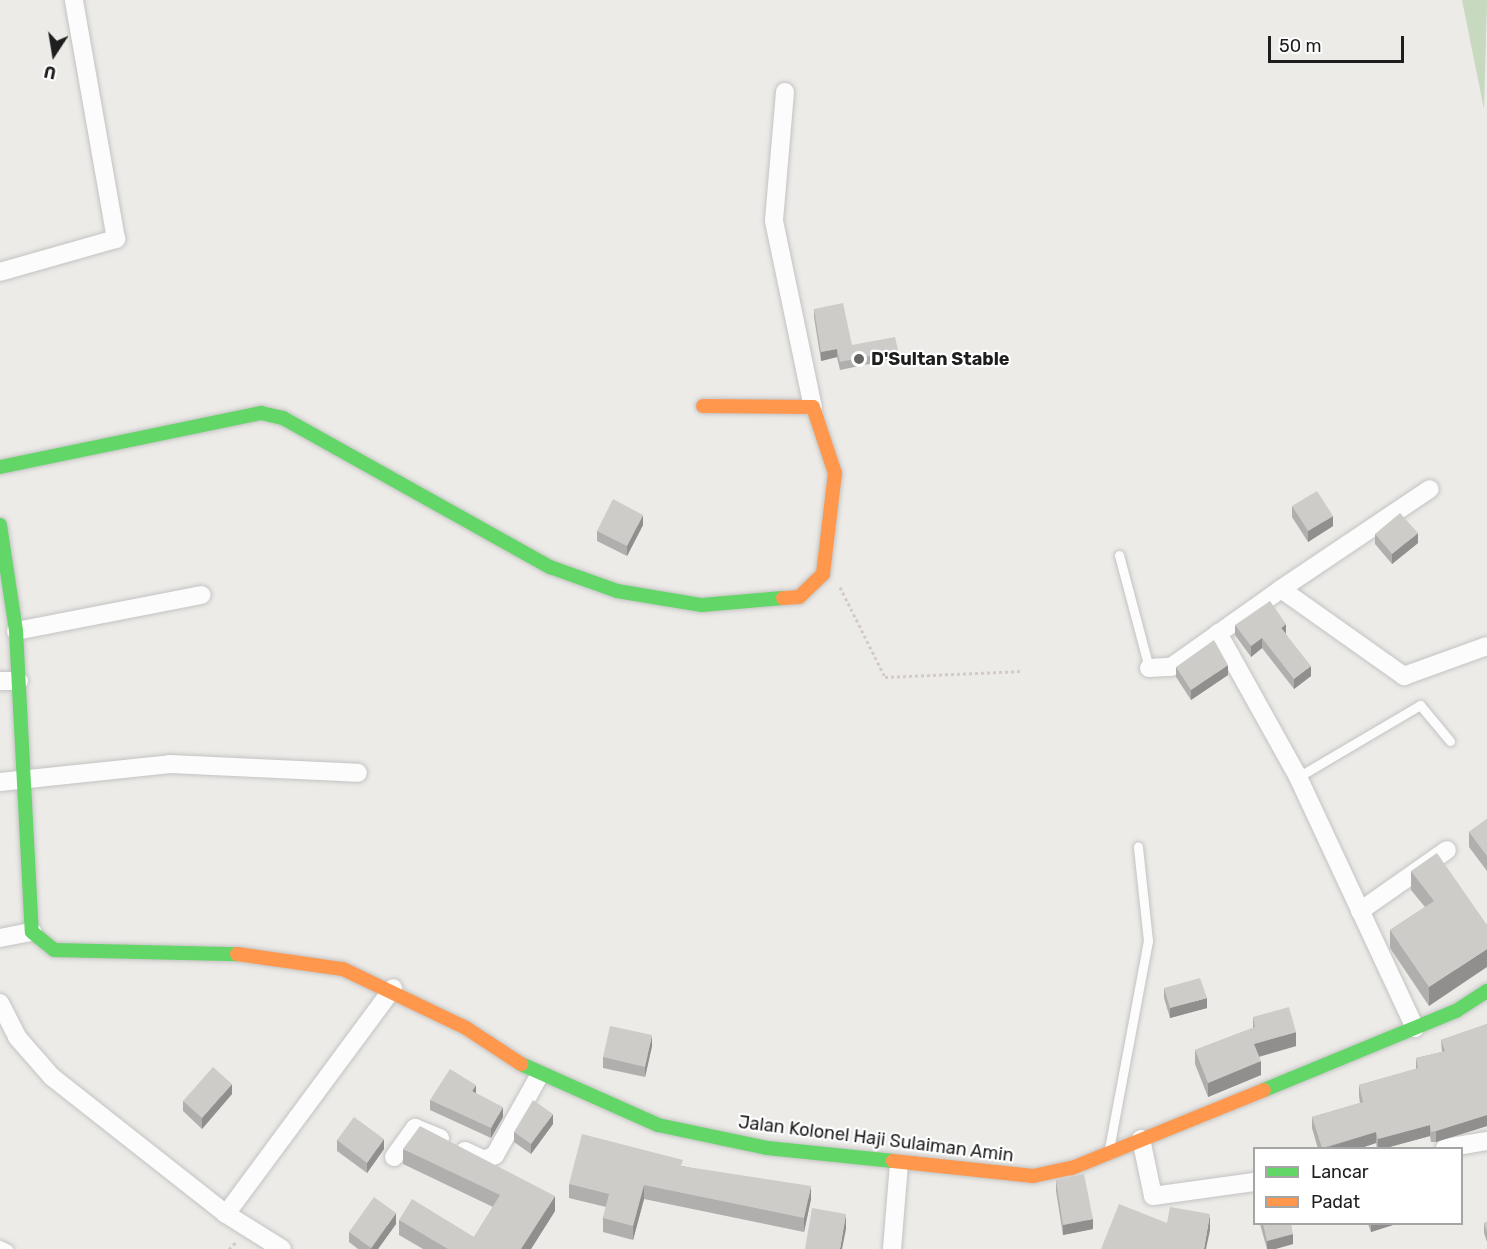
<!DOCTYPE html>
<style>
body{margin:0}
#map{position:relative;width:1487px;height:1249px;overflow:hidden;background:#ecebe8;font-family:Rubik,sans-serif}
div>[style]{position:absolute}
.forest>*{inset:0;background:#c7d9bf}
.path>*{height:3px;margin-top:-1.5px;transform-origin:0;background:repeating-linear-gradient(90deg,#d5cac7 0 3px,transparent 0 6px)}
.roads{filter:drop-shadow(0 0 2px #c3c3c2) drop-shadow(0 0 2px #c3c3c2)}
.lane>*{height:9px;margin:-4.5px;padding:0 4.5px;transform-origin:4.5px;border-radius:4.5px;background:#fcfcfc}
.street>*{height:18px;margin:-9px;padding:0 9px;transform-origin:9px;border-radius:9px;background:#fcfcfc}
.fast>*{height:14px;margin:-7px;padding:0 7px;transform-origin:7px;border-radius:7px;background:#63d668}
.slow>*{height:14px;margin:-7px;padding:0 7px;transform-origin:7px;border-radius:7px;background:#ff974d}
.wall>*{inset:0;background:#b0afad}
.shaded-wall>*{inset:0;background:#908f8d}
.building>*{inset:0;background:#cdccc9}
.dots>*{width:16px;height:16px;translate:-50% -50%;box-sizing:border-box;border:3px solid #fff;border-radius:50%}
span{translate:-50% -50%;white-space:nowrap;text-align:center;line-height:1.15;-webkit-text-stroke:4.5px #fff;paint-order:stroke}
.poi-label{font-size:18px;color:#1e1e1e;font-weight:700}
.left{translate:0 -50%;text-align:left}
.street-label{font-size:18px;color:#1e1e1e}
.legend{position:absolute;left:1253px;top:1147px;width:210px;height:78px;box-sizing:border-box;background:#fff;border:2px solid #a5a5a5;margin:0;padding:8px 10px;list-style:none;font-size:18px;color:#1e1e1e}
.legend li{display:flex;align-items:center;gap:12px;height:30px}
.legend b{width:30px;border:2px solid #a5a5a5}
.north{position:absolute;left:24px;top:24px;width:60px;height:60px;-webkit-text-stroke:4px #fff;paint-order:stroke;rotate:192deg;font-size:16px;font-weight:700;line-height:24px;text-align:center;color:#1e1e1e}
.north::after{content:'';display:block;margin:auto;width:21px;height:27px;background:#1e1e1e;clip-path:polygon(50% 0,100% 100%,50% 72%,0 100%)}
.scale{position:absolute;left:1268px;top:36px;width:136px;height:27px;box-sizing:border-box;border:3px solid #1e1e1e;border-top:0;padding-left:8px;font-size:18px;line-height:21px;white-space:nowrap;color:#1e1e1e;-webkit-text-stroke:4px #fff;paint-order:stroke}
</style>
<div id="map">
<div class="forest">
<div style="clip-path:polygon(1462px 0,1487px 0,1484px 109px)"></div>
</div>
<div class="path">
<div style="left:840px;top:587px;width:101px;rotate:63.4deg"></div>
<div style="left:885px;top:677px;width:135px;rotate:-2.5deg"></div>
<div style="left:229px;top:1249px;width:11px;rotate:-45deg"></div>
</div>
<div class="roads">
<div class="lane">
<div style="left:1119px;top:555px;width:117px;rotate:75.1deg"></div>
<div style="left:1298px;top:777px;width:142px;rotate:-30.5deg"></div>
<div style="left:1420px;top:705px;width:47px;rotate:50.2deg"></div>
<div style="left:1109px;top:1149px;width:212px;rotate:-79.4deg"></div>
<div style="left:1148px;top:941px;width:95px;rotate:-96.1deg"></div>
<div style="left:0;top:1245px;width:9px;rotate:27deg"></div>
</div>
<div class="street">
<div style="left:785px;top:92px;width:129px;rotate:94.9deg"></div>
<div style="left:774px;top:221px;width:190px;rotate:78.2deg"></div>
<div style="left:0;top:272px;width:121px;rotate:-15.9deg"></div>
<div style="left:116px;top:239px;width:243px;rotate:-100deg"></div>
<div style="left:1281px;top:589px;width:179px;rotate:-33.9deg"></div>
<div style="left:16px;top:631px;width:189px;rotate:-11deg"></div>
<div style="left:1218px;top:633px;width:165px;rotate:60.9deg"></div>
<div style="left:1298px;top:777px;width:277px;rotate:65deg"></div>
<div style="left:1149px;top:668px;width:22px;rotate:-3deg"></div>
<div style="left:1171px;top:667px;width:135px;rotate:-35.3deg"></div>
<div style="left:1281px;top:589px;width:151px;rotate:35.3deg"></div>
<div style="left:1404px;top:676px;width:88px;rotate:-19.9deg"></div>
<div style="left:0;top:681px;width:19px"></div>
<div style="left:0;top:782px;width:171px;rotate:-6deg"></div>
<div style="left:170px;top:764px;width:188px;rotate:2.7deg"></div>
<div style="left:1360px;top:911px;width:106px;rotate:-35deg"></div>
<div style="left:0;top:938px;width:33px;rotate:-11deg"></div>
<div style="left:0;top:1003px;width:38px;rotate:63deg"></div>
<div style="left:17px;top:1037px;width:53px;rotate:48.8deg"></div>
<div style="left:52px;top:1077px;width:221px;rotate:38.2deg"></div>
<div style="left:226px;top:1214px;width:66px;rotate:32deg"></div>
<div style="left:1141px;top:1139px;width:58px;rotate:78.1deg"></div>
<div style="left:1153px;top:1196px;width:102px;rotate:-7.9deg"></div>
<div style="left:1445px;top:1148px;width:43px;rotate:-9.5deg"></div>
<div style="left:465px;top:1151px;width:21px;rotate:25deg"></div>
<div style="left:484px;top:1160px;width:12px;rotate:-24deg"></div>
<div style="left:495px;top:1155px;width:90px;rotate:-60.9deg"></div>
<div style="left:394px;top:1157px;width:36px;rotate:-54deg"></div>
<div style="left:415px;top:1128px;width:27px;rotate:22deg"></div>
<div style="left:226px;top:1214px;width:281px;rotate:-53.5deg"></div>
<div style="left:892px;top:1249px;width:85px;rotate:-85.3deg"></div>
</div>
<div class="fast">
<div style="left:0;top:467px;width:267px;rotate:-11.7deg"></div>
<div style="left:261px;top:413px;width:23px;rotate:13deg"></div>
<div style="left:283px;top:418px;width:306px;rotate:29.2deg"></div>
<div style="left:550px;top:567px;width:71px;rotate:19.7deg"></div>
<div style="left:617px;top:591px;width:86px;rotate:9.4deg"></div>
<div style="left:702px;top:605px;width:81px;rotate:-4.9deg"></div>
<div style="left:0;top:525px;width:107px;rotate:81.4deg"></div>
<div style="left:16px;top:631px;width:301px;rotate:87deg"></div>
<div style="left:32px;top:932px;width:28px;rotate:39deg"></div>
<div style="left:54px;top:950px;width:183px;rotate:1.3deg"></div>
<div style="left:521px;top:1064px;width:150px;rotate:24deg"></div>
<div style="left:658px;top:1125px;width:111px;rotate:11.9deg"></div>
<div style="left:767px;top:1148px;width:127px;rotate:5.9deg"></div>
<div style="left:1264px;top:1090px;width:208px;rotate:-22.4deg"></div>
<div style="left:1456px;top:1011px;width:37px;rotate:-33deg"></div>
</div>
<div class="slow">
<div style="left:703px;top:406px;width:110px;rotate:0.5deg"></div>
<div style="left:813px;top:407px;width:70px;rotate:71.6deg"></div>
<div style="left:835px;top:473px;width:102px;rotate:96.8deg"></div>
<div style="left:823px;top:574px;width:33px;rotate:136deg"></div>
<div style="left:799px;top:597px;width:16px;rotate:176deg"></div>
<div style="left:237px;top:954px;width:107px;rotate:8.1deg"></div>
<div style="left:343px;top:969px;width:136px;rotate:25.6deg"></div>
<div style="left:466px;top:1028px;width:66px;rotate:33.2deg"></div>
<div style="left:893px;top:1161px;width:141px;rotate:6.1deg"></div>
<div style="left:1033px;top:1176px;width:40px;rotate:-12deg"></div>
<div style="left:1072px;top:1168px;width:207px;rotate:-22.1deg"></div>
</div>
</div>
<div class="wall">
<div style="clip-path:polygon(814px 309px,852px 345px,898px 350px,898px 358px,840px 370px,837px 357px,821px 361px,814px 317px)"></div>
<div style="clip-path:polygon(1292px 506px,1333px 526px,1308px 542px,1292px 517px)"></div>
<div style="clip-path:polygon(643px 525px,627px 556px,597px 541px,597px 531px)"></div>
<div style="clip-path:polygon(1375px 534px,1418px 543px,1392px 564px,1375px 544px)"></div>
<div style="clip-path:polygon(1235px 625px,1286px 634px,1311px 676px,1294px 689px,1262px 648px,1251px 657px,1235px 635px)"></div>
<div style="clip-path:polygon(1176px 667px,1228px 675px,1191px 700px,1176px 677px)"></div>
<div style="clip-path:polygon(1487px 819px,1487px 871px,1469px 847px,1469px 832px)"></div>
<div style="clip-path:polygon(1411px 871px,1487px 925px,1429px 1006px,1390px 948px,1390px 930px,1425px 907px,1411px 890px)"></div>
<div style="clip-path:polygon(1164px 988px,1207px 1008px,1170px 1018px,1164px 998px)"></div>
<div style="clip-path:polygon(1253px 1017px,1296px 1046px,1259px 1057px,1261px 1075px,1208px 1097px,1195px 1064px,1195px 1050px,1253px 1028px)"></div>
<div style="clip-path:polygon(1487px 1024px,1487px 1126px,1436px 1142px,1431px 1142px,1430px 1136px,1382px 1149px,1377px 1149px,1376px 1143px,1358px 1149px,1318px 1149px,1312px 1128px,1312px 1117px,1360px 1103px,1359px 1096px,1359px 1085px,1416px 1069px,1416px 1058px,1442px 1052px,1441px 1040px)"></div>
<div style="clip-path:polygon(652px 1046px,645px 1077px,603px 1068px,603px 1057px)"></div>
<div style="clip-path:polygon(232px 1094px,202px 1129px,183px 1111px,183px 1101px)"></div>
<div style="clip-path:polygon(430px 1100px,503px 1117px,491px 1138px,430px 1110px)"></div>
<div style="clip-path:polygon(553px 1124px,531px 1154px,514px 1142px,514px 1132px)"></div>
<div style="clip-path:polygon(337px 1140px,384px 1149px,367px 1173px,337px 1151px)"></div>
<div style="clip-path:polygon(403px 1149px,555px 1211px,531px 1249px,423px 1249px,399px 1235px,399px 1220px,474px 1237px,493px 1207px,403px 1164px)"></div>
<div style="clip-path:polygon(683px 1166px,811px 1199px,804px 1232px,644px 1199px,633px 1240px,603px 1232px,603px 1218px,606px 1207px,569px 1198px,569px 1184px)"></div>
<div style="clip-path:polygon(1056px 1180px,1093px 1229px,1063px 1235px,1056px 1191px)"></div>
<div style="clip-path:polygon(1487px 1222px,1487px 1242px,1484px 1233px,1484px 1223px)"></div>
<div style="clip-path:polygon(396px 1224px,378px 1249px,358px 1249px,349px 1242px,349px 1232px)"></div>
<div style="clip-path:polygon(1260px 1224px,1291px 1224px,1293px 1244px,1275px 1249px,1267px 1249px)"></div>
<div style="clip-path:polygon(1368px 1224px,1396px 1224px,1371px 1232px)"></div>
</div>
<div class="shaded-wall">
<div style="clip-path:polygon(837px 349px,837px 357px,821px 361px,821px 352px)"></div>
<div style="clip-path:polygon(643px 515px,643px 525px,627px 556px,627px 546px)"></div>
<div style="clip-path:polygon(1333px 516px,1333px 526px,1308px 542px,1308px 531px)"></div>
<div style="clip-path:polygon(1418px 533px,1418px 543px,1392px 564px,1392px 554px)"></div>
<div style="clip-path:polygon(1286px 624px,1286px 634px,1281px 628px)"></div>
<div style="clip-path:polygon(1262px 638px,1262px 648px,1251px 657px,1251px 646px)"></div>
<div style="clip-path:polygon(1228px 665px,1228px 675px,1191px 700px,1191px 690px)"></div>
<div style="clip-path:polygon(1311px 666px,1311px 676px,1294px 689px,1294px 679px)"></div>
<div style="clip-path:polygon(1487px 949px,1487px 967px,1429px 1006px,1429px 987px)"></div>
<div style="clip-path:polygon(1207px 998px,1207px 1008px,1170px 1018px,1170px 1008px)"></div>
<div style="clip-path:polygon(1296px 1032px,1296px 1046px,1254px 1058px,1254px 1044px)"></div>
<div style="clip-path:polygon(652px 1035px,652px 1046px,645px 1077px,645px 1067px)"></div>
<div style="clip-path:polygon(1261px 1061px,1261px 1075px,1208px 1097px,1208px 1083px)"></div>
<div style="clip-path:polygon(232px 1084px,232px 1094px,202px 1129px,202px 1118px)"></div>
<div style="clip-path:polygon(476px 1085px,476px 1095px,472px 1091px)"></div>
<div style="clip-path:polygon(503px 1107px,503px 1117px,491px 1138px,491px 1128px)"></div>
<div style="clip-path:polygon(553px 1114px,553px 1124px,531px 1154px,531px 1144px)"></div>
<div style="clip-path:polygon(1487px 1115px,1487px 1126px,1436px 1142px,1436px 1131px)"></div>
<div style="clip-path:polygon(1430px 1125px,1430px 1136px,1382px 1149px,1378px 1149px,1378px 1139px)"></div>
<div style="clip-path:polygon(1376px 1132px,1376px 1143px,1358px 1149px,1322px 1149px)"></div>
<div style="clip-path:polygon(384px 1139px,384px 1149px,367px 1173px,367px 1163px)"></div>
<div style="clip-path:polygon(644px 1185px,644px 1199px,633px 1240px,633px 1226px)"></div>
<div style="clip-path:polygon(811px 1186px,811px 1199px,804px 1232px,804px 1218px)"></div>
<div style="clip-path:polygon(555px 1196px,555px 1211px,531px 1249px,521px 1249px)"></div>
<div style="clip-path:polygon(396px 1213px,396px 1224px,378px 1249px,371px 1249px)"></div>
<div style="clip-path:polygon(846px 1214px,846px 1229px,842px 1249px,840px 1249px)"></div>
<div style="clip-path:polygon(1210px 1214px,1210px 1230px,1206px 1249px,1204px 1249px)"></div>
<div style="clip-path:polygon(1093px 1219px,1093px 1229px,1063px 1235px,1063px 1225px)"></div>
<div style="clip-path:polygon(1371px 1224px,1396px 1224px,1371px 1232px)"></div>
<div style="clip-path:polygon(1293px 1234px,1293px 1244px,1275px 1249px,1267px 1249px,1267px 1241px)"></div>
</div>
<div class="building">
<div style="clip-path:polygon(843px 303px,852px 345px,895px 337px,898px 350px,840px 362px,837px 349px,821px 352px,814px 309px)"></div>
<div style="clip-path:polygon(1317px 491px,1333px 516px,1308px 531px,1292px 506px)"></div>
<div style="clip-path:polygon(613px 499px,643px 515px,627px 546px,597px 531px)"></div>
<div style="clip-path:polygon(1400px 513px,1418px 533px,1392px 554px,1375px 534px)"></div>
<div style="clip-path:polygon(1270px 601px,1286px 624px,1281px 628px,1311px 666px,1294px 679px,1262px 638px,1251px 646px,1235px 625px)"></div>
<div style="clip-path:polygon(1214px 640px,1228px 665px,1191px 690px,1176px 667px)"></div>
<div style="clip-path:polygon(1487px 819px,1487px 856px,1469px 832px)"></div>
<div style="clip-path:polygon(1437px 853px,1487px 925px,1487px 949px,1429px 987px,1390px 930px,1434px 901px,1411px 871px)"></div>
<div style="clip-path:polygon(1200px 978px,1207px 998px,1170px 1008px,1164px 988px)"></div>
<div style="clip-path:polygon(1289px 1007px,1296px 1032px,1254px 1044px,1261px 1061px,1208px 1083px,1195px 1050px,1255px 1027px,1253px 1017px)"></div>
<div style="clip-path:polygon(1487px 1024px,1487px 1115px,1436px 1131px,1431px 1132px,1430px 1125px,1378px 1139px,1376px 1132px,1322px 1148px,1312px 1117px,1363px 1102px,1359px 1085px,1418px 1068px,1416px 1058px,1445px 1051px,1441px 1040px)"></div>
<div style="clip-path:polygon(610px 1026px,652px 1035px,645px 1067px,603px 1057px)"></div>
<div style="clip-path:polygon(213px 1067px,232px 1084px,202px 1118px,183px 1101px)"></div>
<div style="clip-path:polygon(450px 1069px,476px 1085px,472px 1091px,503px 1107px,491px 1128px,430px 1100px)"></div>
<div style="clip-path:polygon(533px 1100px,553px 1114px,531px 1144px,514px 1132px)"></div>
<div style="clip-path:polygon(354px 1117px,384px 1139px,367px 1163px,337px 1140px)"></div>
<div style="clip-path:polygon(420px 1126px,555px 1196px,521px 1249px,448px 1249px,399px 1220px,412px 1199px,474px 1237px,500px 1195px,403px 1149px)"></div>
<div style="clip-path:polygon(582px 1134px,683px 1160px,681px 1166px,811px 1186px,804px 1218px,644px 1185px,633px 1226px,603px 1218px,609px 1194px,569px 1184px)"></div>
<div style="clip-path:polygon(1084px 1174px,1093px 1219px,1063px 1225px,1056px 1180px)"></div>
<div style="clip-path:polygon(374px 1197px,396px 1213px,371px 1248px,349px 1232px)"></div>
<div style="clip-path:polygon(1119px 1204px,1167px 1223px,1170px 1207px,1210px 1214px,1204px 1249px,1101px 1249px)"></div>
<div style="clip-path:polygon(812px 1208px,846px 1214px,840px 1249px,805px 1249px)"></div>
<div style="clip-path:polygon(1487px 1222px,1487px 1232px,1484px 1223px)"></div>
<div style="clip-path:polygon(1263px 1224px,1291px 1224px,1293px 1234px,1267px 1241px)"></div>
</div>
<div class="dots">
<div style="left:859px;top:359px;background:#666665"></div>
</div>
<div class="poi-label">
<span class="left" style="left:871px;top:359px">D'Sultan Stable</span>
</div>
<div class="street-label">
<span style="left:876px;top:1139px;rotate:7deg">Jalan Kolonel Haji Sulaiman Amin</span>
</div>
<ul class="legend">
<li><b style="height:8px;background:#63d668"></b>Lancar</li>
<li><b style="height:8px;background:#ff974d"></b>Padat</li>
</ul>
<div class="north">U</div>
<div class="scale">50 m</div>
</div>
